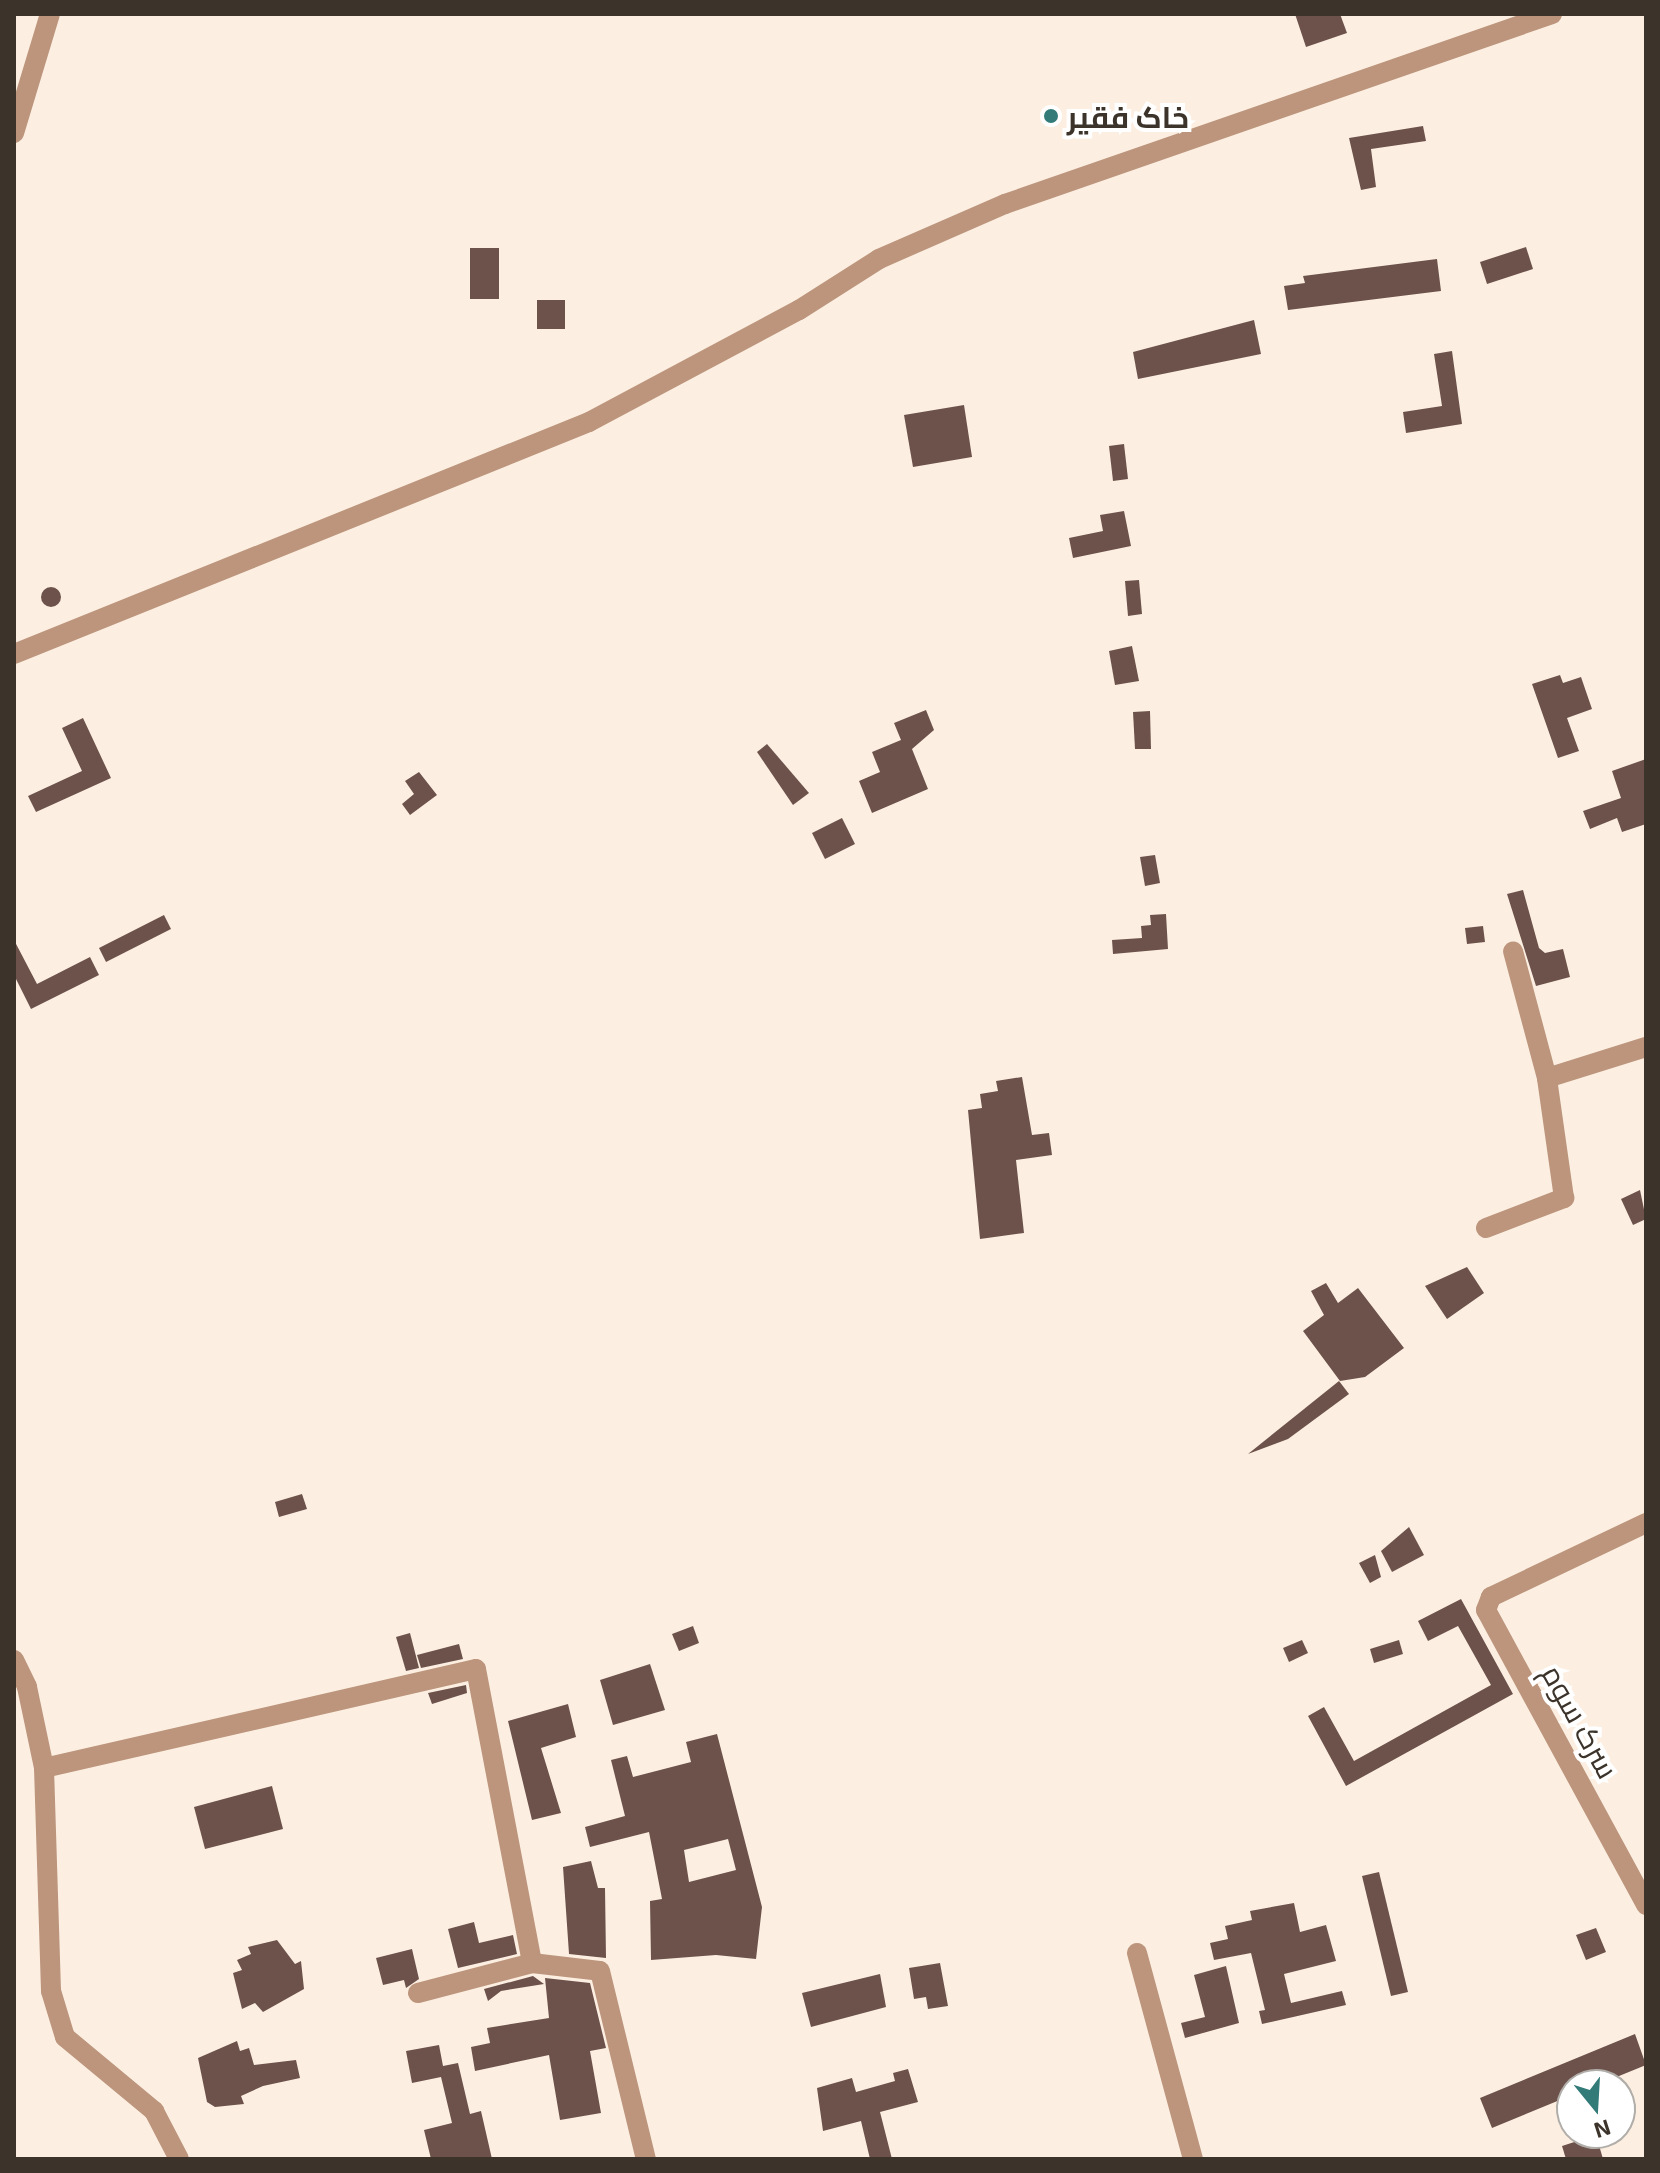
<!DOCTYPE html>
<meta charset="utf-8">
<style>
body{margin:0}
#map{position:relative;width:1660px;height:2173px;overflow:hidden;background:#fcefe2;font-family:"Exo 2",Cairo,sans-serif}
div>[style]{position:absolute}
.building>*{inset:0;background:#6d524b}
.round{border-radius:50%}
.minor>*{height:20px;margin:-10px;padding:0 10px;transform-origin:10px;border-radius:10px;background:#bc957c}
.dots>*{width:22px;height:22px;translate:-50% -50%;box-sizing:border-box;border:4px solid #fff;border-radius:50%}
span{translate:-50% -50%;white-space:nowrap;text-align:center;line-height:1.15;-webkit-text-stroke:8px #fff;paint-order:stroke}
.poi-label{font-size:30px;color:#3c342b;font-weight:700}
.left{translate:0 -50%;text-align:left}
.street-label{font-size:30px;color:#3c342b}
.frame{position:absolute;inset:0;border:16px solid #3c342b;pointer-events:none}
.north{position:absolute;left:1556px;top:2069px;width:80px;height:80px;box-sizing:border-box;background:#fff;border:2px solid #b1aeaa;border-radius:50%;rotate:162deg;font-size:22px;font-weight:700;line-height:32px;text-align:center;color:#3c342b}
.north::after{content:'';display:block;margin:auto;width:28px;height:36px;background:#327b79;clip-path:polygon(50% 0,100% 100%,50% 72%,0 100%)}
</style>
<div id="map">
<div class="building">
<div style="clip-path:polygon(1295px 14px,1340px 14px,1347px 33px,1306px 47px)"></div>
<div style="clip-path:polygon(1423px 126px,1426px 141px,1371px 149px,1376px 187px,1361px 190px,1349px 138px)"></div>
<div style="clip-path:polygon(1526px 247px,1533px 269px,1487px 284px,1480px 262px)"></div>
<div style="clip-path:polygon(470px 248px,499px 248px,499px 299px,470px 299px)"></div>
<div style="clip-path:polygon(1437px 259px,1441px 291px,1288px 310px,1284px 286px,1305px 283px,1303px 276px)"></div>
<div style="clip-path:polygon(537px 300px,565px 300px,565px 329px,537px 329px)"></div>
<div style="clip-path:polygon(1254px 320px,1261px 354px,1138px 379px,1133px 352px)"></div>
<div style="clip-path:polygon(1452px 351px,1462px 424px,1406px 433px,1403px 412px,1442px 406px,1434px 354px)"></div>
<div style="clip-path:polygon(964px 405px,972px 457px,913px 467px,904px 415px)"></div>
<div style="clip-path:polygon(1124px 444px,1128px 479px,1113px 481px,1109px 446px)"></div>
<div style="clip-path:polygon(1124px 511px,1131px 546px,1073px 558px,1069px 538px,1103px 531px,1100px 515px)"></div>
<div style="clip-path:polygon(1139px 580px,1142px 614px,1128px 616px,1125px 581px)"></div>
<div class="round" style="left:41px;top:587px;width:20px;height:20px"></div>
<div style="clip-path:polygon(1132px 646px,1139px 681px,1115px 685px,1109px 651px)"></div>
<div style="clip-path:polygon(1560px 675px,1563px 683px,1581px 677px,1592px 709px,1567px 718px,1579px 751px,1558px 758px,1532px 684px)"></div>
<div style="clip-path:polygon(926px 710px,934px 730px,912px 749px,928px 789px,872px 813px,859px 781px,880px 772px,872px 752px,901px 740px,894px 723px)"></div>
<div style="clip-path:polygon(1150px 711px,1151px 749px,1135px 749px,1133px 712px)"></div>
<div style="clip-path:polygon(83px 718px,111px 778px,36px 812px,28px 796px,82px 771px,62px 728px)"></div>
<div style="clip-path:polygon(767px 744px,809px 793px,793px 805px,757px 752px)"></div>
<div style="clip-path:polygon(1646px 759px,1646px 824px,1622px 832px,1617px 818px,1590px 829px,1583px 811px,1621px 798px,1612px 771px)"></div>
<div style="clip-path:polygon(419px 772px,437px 795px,410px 815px,402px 804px,414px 794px,405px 781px)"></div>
<div style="clip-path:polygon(842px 818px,855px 844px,825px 859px,812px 833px)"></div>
<div style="clip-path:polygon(1155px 855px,1160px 883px,1145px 886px,1140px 857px)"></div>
<div style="clip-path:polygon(1523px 890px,1539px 948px,1545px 953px,1563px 949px,1570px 977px,1536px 986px,1507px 894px)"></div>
<div style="clip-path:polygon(1166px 914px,1168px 949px,1113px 954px,1112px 940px,1142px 938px,1141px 926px,1151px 925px,1150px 915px)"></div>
<div style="clip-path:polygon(164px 915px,171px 929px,106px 962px,99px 948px)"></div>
<div style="clip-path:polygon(1483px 926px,1485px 942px,1467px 944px,1465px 928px)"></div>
<div style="clip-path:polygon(14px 940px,37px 984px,90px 957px,99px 975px,31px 1009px,14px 975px)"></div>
<div style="clip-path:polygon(1022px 1077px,1032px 1135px,1049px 1133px,1052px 1155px,1016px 1160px,1024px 1233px,980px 1239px,968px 1110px,982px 1108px,980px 1094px,998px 1091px,996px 1081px)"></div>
<div style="clip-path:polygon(1640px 1190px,1646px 1219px,1633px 1225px,1621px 1199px)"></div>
<div style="clip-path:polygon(1467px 1267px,1484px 1293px,1447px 1319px,1425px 1286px)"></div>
<div style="clip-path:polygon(1326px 1283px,1338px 1303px,1358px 1288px,1404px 1348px,1365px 1377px,1340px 1381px,1303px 1331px,1324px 1315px,1311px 1291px)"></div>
<div style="clip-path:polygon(1339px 1381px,1349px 1394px,1288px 1439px,1248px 1454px)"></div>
<div style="clip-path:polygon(302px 1494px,307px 1509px,279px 1517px,275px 1502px)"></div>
<div style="clip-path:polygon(1409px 1527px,1424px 1555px,1392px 1572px,1381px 1551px)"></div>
<div style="clip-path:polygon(1375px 1555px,1381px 1577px,1370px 1583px,1359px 1563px)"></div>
<div style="clip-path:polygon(1461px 1599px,1513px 1694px,1346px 1786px,1308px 1716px,1324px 1707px,1354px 1761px,1491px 1685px,1458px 1626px,1428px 1641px,1418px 1621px)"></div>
<div style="clip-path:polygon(693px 1626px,699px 1643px,679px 1651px,672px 1634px)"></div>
<div style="clip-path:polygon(410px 1633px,419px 1668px,406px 1671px,396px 1637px)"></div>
<div style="clip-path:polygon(1302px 1640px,1308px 1653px,1289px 1662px,1283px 1648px)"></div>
<div style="clip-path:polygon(1399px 1640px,1403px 1654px,1374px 1663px,1370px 1649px)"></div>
<div style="clip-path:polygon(459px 1644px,463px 1659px,421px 1668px,417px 1655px)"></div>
<div style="clip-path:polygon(650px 1664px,665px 1710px,613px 1725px,600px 1680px)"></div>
<div style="clip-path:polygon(466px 1685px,467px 1693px,432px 1704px,428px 1693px)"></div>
<div style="clip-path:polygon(568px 1704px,576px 1737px,541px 1748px,561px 1813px,532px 1820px,508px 1721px)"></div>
<div style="clip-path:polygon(evenodd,717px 1734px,762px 1907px,756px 1959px,716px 1955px,651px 1960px,650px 1901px,662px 1899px,649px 1832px,590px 1847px,585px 1827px,625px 1816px,611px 1760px,627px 1756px,633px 1777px,691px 1762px,686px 1742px,717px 1734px,728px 1839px,736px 1870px,689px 1882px,684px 1850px,728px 1839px)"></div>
<div style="clip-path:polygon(272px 1786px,283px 1829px,205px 1849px,194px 1807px)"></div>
<div style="clip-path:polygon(591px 1861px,598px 1888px,605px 1888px,606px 1958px,569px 1954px,563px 1867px)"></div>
<div style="clip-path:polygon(1379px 1872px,1408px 1992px,1391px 1996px,1362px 1876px)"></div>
<div style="clip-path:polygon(1294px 1903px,1300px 1932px,1326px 1925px,1336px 1961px,1284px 1974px,1291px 2003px,1342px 1991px,1346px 2005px,1262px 2024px,1259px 2011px,1265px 2010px,1251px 1953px,1214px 1960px,1210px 1943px,1228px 1939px,1225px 1926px,1252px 1920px,1250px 1911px)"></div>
<div style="clip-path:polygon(474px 1922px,479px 1943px,513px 1935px,517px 1954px,458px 1968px,448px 1929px)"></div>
<div style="clip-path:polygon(1596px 1928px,1606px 1952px,1586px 1960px,1576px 1935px)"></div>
<div style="clip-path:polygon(277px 1940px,295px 1964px,301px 1961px,304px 1989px,263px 2012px,255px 2003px,242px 2009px,233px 1973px,242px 1970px,237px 1960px,251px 1954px,248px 1947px)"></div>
<div style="clip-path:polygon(412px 1949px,419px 1979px,406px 1988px,404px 1980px,383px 1985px,376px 1958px)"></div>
<div style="clip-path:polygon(940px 1963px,948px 2006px,928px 2009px,926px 1997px,914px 1999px,909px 1968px)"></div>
<div style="clip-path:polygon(1226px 1966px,1239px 2023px,1185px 2038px,1181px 2023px,1205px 2017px,1194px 1975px)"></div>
<div style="clip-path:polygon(880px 1974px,886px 2007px,811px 2027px,802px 1993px)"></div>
<div style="clip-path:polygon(533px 1976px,544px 1984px,501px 1991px,488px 2001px,484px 1989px)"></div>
<div style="clip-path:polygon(545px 1978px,590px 1983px,606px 2048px,590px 2051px,601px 2113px,560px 2120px,549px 2055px,475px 2071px,471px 2047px,490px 2043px,487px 2028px,549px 2018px)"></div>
<div style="clip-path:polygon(1635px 2034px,1646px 2065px,1597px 2085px,1572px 2085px,1572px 2095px,1492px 2128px,1480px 2098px)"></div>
<div style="clip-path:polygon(237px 2041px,240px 2051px,249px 2048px,254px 2065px,296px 2060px,300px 2078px,263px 2086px,241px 2096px,244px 2104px,215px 2107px,207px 2102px,198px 2058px)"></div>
<div style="clip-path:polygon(439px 2045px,443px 2066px,458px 2063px,470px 2114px,481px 2111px,492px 2159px,431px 2159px,424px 2130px,452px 2123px,441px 2077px,412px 2083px,406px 2051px)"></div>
<div style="clip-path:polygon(908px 2069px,918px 2102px,880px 2112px,892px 2159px,870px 2159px,861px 2121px,823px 2131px,817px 2088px,852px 2078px,856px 2092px,895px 2081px,893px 2073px)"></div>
<div style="clip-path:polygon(1596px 2135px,1603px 2159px,1566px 2159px,1562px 2146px)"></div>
</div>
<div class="minor">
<div style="left:14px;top:133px;width:124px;rotate:-73.2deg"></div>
<div style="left:14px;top:654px;width:620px;rotate:-21.97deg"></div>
<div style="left:589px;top:422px;width:238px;rotate:-28.1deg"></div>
<div style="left:799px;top:310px;width:95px;rotate:-32.5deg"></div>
<div style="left:879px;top:259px;width:137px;rotate:-23.6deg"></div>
<div style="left:1005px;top:204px;width:579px;rotate:-19.15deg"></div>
<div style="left:1547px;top:1078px;width:104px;rotate:-17.4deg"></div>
<div style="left:1486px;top:1228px;width:84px;rotate:-21deg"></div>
<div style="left:1564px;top:1198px;width:121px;rotate:-98.1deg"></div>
<div style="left:1547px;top:1078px;width:131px;rotate:-105deg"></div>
<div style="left:1646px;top:1523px;width:172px;rotate:154.5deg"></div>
<div style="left:1491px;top:1597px;width:14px;rotate:111deg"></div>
<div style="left:1486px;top:1610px;width:336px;rotate:61.5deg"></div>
<div style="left:14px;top:1660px;width:30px;rotate:64deg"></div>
<div style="left:27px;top:1687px;width:83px;rotate:78.1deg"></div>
<div style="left:44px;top:1768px;width:223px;rotate:88.2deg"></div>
<div style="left:51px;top:1991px;width:48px;rotate:73.1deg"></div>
<div style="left:65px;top:2037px;width:116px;rotate:39.7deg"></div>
<div style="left:154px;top:2111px;width:54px;rotate:62.5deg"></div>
<div style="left:44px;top:1768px;width:443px;rotate:-12.9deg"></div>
<div style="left:476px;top:1669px;width:299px;rotate:79.2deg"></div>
<div style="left:1137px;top:1953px;width:213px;rotate:74.8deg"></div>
<div style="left:418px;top:1993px;width:118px;rotate:-14.7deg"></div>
<div style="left:532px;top:1963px;width:68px;rotate:6.7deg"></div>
<div style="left:600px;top:1971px;width:194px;rotate:76.3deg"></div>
</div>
<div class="dots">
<div style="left:1051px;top:116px;background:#327b79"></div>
</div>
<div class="poi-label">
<span class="left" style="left:1067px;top:116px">خاک فقیر</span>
</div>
<div class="street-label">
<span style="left:1581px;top:1721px;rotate:61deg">سرک سوم</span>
</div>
<div class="frame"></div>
<div class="north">N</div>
</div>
